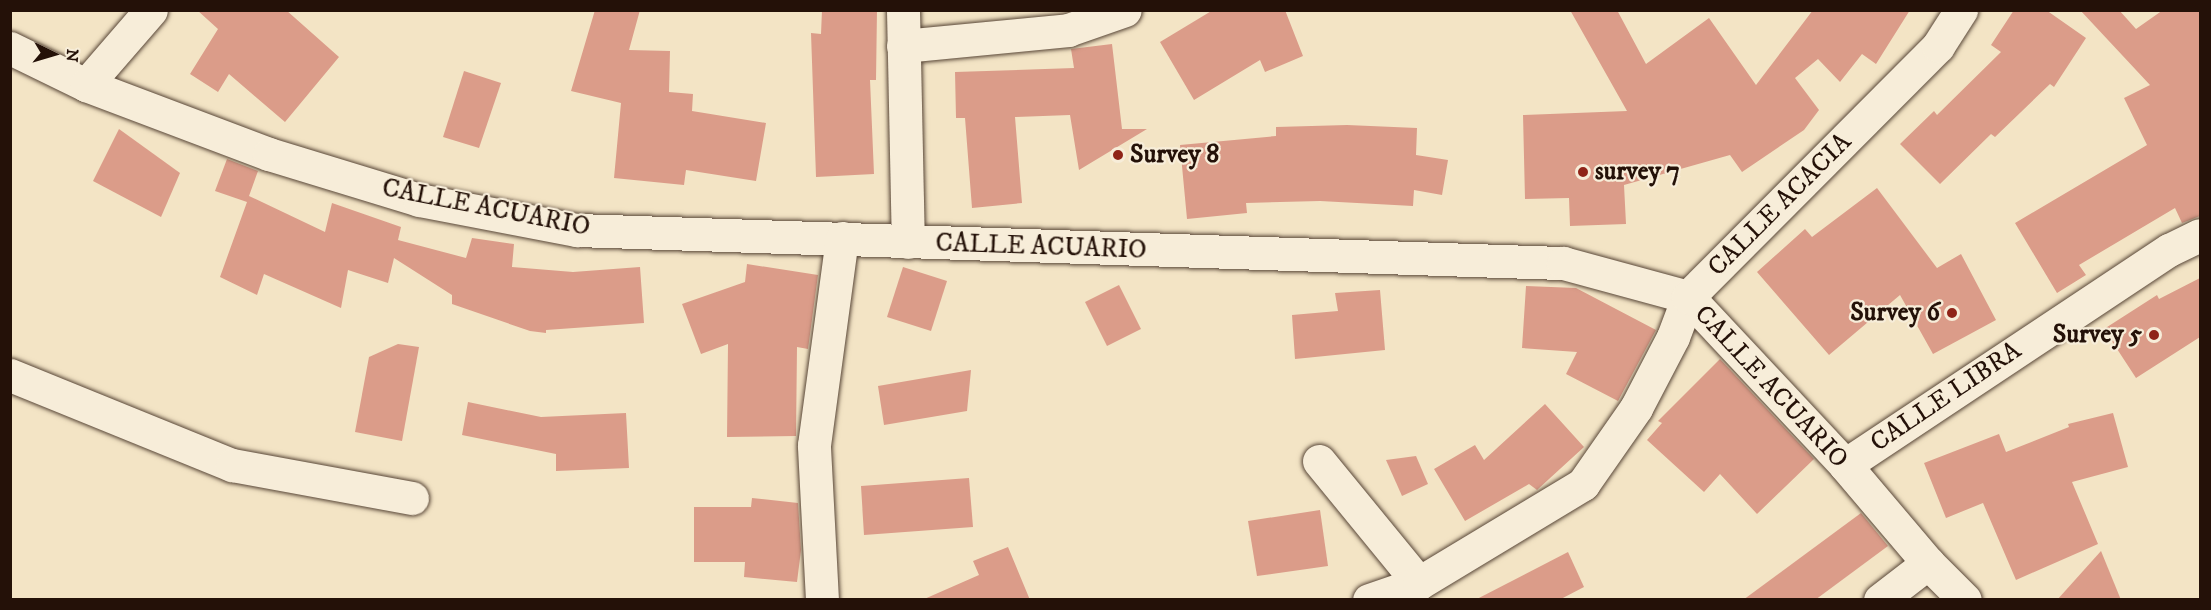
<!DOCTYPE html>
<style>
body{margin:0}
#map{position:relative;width:2211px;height:610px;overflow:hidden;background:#f3e4c5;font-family:"IM FELL DW Pica",serif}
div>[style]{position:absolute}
.building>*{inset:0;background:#db9c89}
.roads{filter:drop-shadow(0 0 2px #584637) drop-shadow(0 0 2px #584637)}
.minor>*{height:33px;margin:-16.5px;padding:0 16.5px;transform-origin:16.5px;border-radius:16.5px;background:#f7edd9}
.dots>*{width:16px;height:16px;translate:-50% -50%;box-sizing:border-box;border:3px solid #f7edd9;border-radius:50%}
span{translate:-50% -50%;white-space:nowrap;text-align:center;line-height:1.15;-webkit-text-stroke:4.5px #f7edd9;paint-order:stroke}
.poi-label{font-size:26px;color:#241108;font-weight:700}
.left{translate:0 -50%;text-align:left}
.right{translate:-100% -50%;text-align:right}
.street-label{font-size:26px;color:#241108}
.frame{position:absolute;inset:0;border:12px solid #241108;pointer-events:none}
.north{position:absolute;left:24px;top:24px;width:60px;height:60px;-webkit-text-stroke:4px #f7edd9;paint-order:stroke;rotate:95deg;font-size:16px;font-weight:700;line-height:24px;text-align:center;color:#241108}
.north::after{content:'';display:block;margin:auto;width:21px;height:27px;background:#241108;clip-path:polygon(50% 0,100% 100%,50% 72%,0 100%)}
</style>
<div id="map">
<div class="building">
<div style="clip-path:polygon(197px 10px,286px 10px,339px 57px,285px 122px,229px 74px,218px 92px,190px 74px,218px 29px)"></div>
<div style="clip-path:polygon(595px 10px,640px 10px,629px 50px,670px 51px,669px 92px,693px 94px,692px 111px,766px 123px,756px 181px,686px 170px,684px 185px,614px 178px,621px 103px,571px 91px)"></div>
<div style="clip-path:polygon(822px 10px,877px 10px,876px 80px,870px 80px,874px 174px,816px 177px,811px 33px,821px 34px)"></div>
<div style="clip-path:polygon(1213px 10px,1285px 10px,1303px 56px,1265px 72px,1260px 60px,1194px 100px,1160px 42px)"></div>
<div style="clip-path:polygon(1570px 10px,1617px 10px,1646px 64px,1709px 18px,1756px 85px,1813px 10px,1910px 10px,1876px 64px,1862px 54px,1840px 82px,1818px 59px,1795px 78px,1819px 110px,1804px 130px,1742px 172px,1730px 155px,1624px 185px,1626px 224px,1570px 226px,1569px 198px,1525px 199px,1523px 115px,1627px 111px)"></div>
<div style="clip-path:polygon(2014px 10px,2046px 10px,2086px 38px,2054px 87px,2050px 84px,1995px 137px,1991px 134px,1940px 184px,1900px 144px,1934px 111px,1937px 115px,2001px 52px,1991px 45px)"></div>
<div style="clip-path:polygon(2080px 10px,2119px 10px,2136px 29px,2163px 10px,2200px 10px,2200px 216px,2182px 223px,2175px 208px,2079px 265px,2086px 275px,2057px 293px,2015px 223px,2147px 145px,2124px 98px,2150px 85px)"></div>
<div style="clip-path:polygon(1112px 44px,1122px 129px,1147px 129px,1079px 170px,1070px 115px,1015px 117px,1022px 203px,972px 208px,965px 118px,956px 118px,955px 72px,1074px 68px,1071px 49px)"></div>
<div style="clip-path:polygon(464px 71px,501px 83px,479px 148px,443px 137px)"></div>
<div style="clip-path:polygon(1347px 125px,1417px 128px,1416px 155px,1448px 160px,1442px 195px,1414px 190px,1413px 206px,1320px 201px,1246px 203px,1247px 213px,1187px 219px,1180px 145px,1276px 136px,1276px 127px)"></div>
<div style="clip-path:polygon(119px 129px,180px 173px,161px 217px,93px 181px)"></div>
<div style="clip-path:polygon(227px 159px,258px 171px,249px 196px,325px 232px,332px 203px,401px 227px,398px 240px,466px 258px,472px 238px,514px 244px,512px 267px,573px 272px,640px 267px,644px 323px,546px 330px,546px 333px,530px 331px,452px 304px,452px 295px,394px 258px,388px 283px,348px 270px,341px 308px,264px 274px,257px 295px,220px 277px,247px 202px,215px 191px)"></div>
<div style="clip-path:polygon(1877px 188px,1937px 268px,1961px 254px,1996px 320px,1933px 354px,1900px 295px,1829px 355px,1757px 272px,1805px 229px,1812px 237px)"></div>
<div style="clip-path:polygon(747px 264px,818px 275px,808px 349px,797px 347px,796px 436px,727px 437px,728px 344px,701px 354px,682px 304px,745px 282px)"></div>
<div style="clip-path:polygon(903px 267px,947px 281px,931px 331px,887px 317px)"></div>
<div style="clip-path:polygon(2200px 278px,2200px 337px,2136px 378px,2104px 329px,2157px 295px,2159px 299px)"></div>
<div style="clip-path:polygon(1119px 285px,1141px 329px,1107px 346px,1085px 302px)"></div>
<div style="clip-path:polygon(1526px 286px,1576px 288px,1656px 330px,1618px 401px,1566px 374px,1577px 352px,1522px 348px)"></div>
<div style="clip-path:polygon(1380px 290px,1385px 350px,1295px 359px,1292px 315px,1338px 311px,1335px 293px)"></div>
<div style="clip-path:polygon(398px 344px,419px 347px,402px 441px,355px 432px,369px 357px)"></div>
<div style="clip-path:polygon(1720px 359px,1814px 459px,1757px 514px,1720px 474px,1704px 492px,1647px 440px,1662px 423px,1658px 421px)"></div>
<div style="clip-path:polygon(971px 370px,967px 411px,884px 425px,878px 386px)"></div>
<div style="clip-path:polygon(468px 402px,541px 417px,626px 413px,629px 468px,556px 471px,556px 454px,462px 435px)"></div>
<div style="clip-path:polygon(1545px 404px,1584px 447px,1537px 490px,1529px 484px,1465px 521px,1434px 469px,1475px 445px,1484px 460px)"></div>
<div style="clip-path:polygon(2113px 413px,2128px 467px,2072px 482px,2098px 544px,2016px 580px,1983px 503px,1946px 518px,1924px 463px,1999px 434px,2006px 452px,2069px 427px,2068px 424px)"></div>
<div style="clip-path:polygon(1416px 456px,1428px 484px,1402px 496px,1386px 460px)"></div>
<div style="clip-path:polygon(969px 478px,973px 527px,864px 535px,861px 486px)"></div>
<div style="clip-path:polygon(752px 498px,798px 503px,801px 550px,797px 582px,744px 577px,745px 562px,694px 562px,694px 507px,751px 507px)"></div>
<div style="clip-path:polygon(1320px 510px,1328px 566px,1257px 576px,1248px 521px)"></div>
<div style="clip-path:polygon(1861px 513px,1888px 546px,1815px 600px,1743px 600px)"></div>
<div style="clip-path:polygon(1008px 547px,1030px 600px,922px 600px,979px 575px,973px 561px)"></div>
<div style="clip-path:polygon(2101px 551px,2121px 600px,2057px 600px)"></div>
<div style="clip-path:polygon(1568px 552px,1584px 587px,1559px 600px,1475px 600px)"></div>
</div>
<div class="roads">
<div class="minor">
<div style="left:903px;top:10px;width:232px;rotate:88.8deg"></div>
<div style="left:903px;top:46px;width:166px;rotate:-5.5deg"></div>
<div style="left:1068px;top:30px;width:60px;rotate:-19.3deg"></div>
<div style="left:10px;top:48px;width:85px;rotate:26deg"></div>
<div style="left:86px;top:85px;width:196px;rotate:20.7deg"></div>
<div style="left:269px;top:154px;width:157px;rotate:17deg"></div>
<div style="left:419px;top:200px;width:161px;rotate:10.8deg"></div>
<div style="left:577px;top:230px;width:987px;rotate:1.92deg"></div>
<div style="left:1563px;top:263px;width:130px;rotate:15.2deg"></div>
<div style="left:1688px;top:297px;width:230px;rotate:46.9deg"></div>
<div style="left:1845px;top:465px;width:128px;rotate:49.7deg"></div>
<div style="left:1928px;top:563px;width:52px;rotate:45deg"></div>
<div style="left:86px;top:85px;width:99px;rotate:-49.1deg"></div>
<div style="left:10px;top:375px;width:240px;rotate:22.1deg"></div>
<div style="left:232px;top:465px;width:183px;rotate:10.4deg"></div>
<div style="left:1319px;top:461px;width:158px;rotate:50.7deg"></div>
<div style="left:1845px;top:465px;width:389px;rotate:-33.6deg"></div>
<div style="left:2169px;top:250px;width:34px;rotate:-26deg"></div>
<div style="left:822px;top:600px;width:155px;rotate:-93deg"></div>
<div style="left:814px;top:445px;width:209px;rotate:-82.3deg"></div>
<div style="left:1369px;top:600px;width:53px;rotate:-18.8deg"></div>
<div style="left:1419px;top:583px;width:192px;rotate:-31.1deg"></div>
<div style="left:1583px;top:484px;width:93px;rotate:-55.1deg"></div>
<div style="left:1636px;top:408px;width:80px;rotate:-62.5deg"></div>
<div style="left:1673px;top:337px;width:43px;rotate:-69.4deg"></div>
<div style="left:1688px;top:297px;width:354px;rotate:-45.1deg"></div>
<div style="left:1938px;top:46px;width:43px;rotate:-57.4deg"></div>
<div style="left:1880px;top:600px;width:61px;rotate:-37.6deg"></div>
</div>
</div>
<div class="dots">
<div style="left:1118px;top:155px;background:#8f2418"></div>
<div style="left:1583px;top:172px;background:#8f2418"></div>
<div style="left:1952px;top:313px;background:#8f2418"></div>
<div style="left:2154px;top:335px;background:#8f2418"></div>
</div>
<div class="poi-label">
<span class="left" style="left:1130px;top:155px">Survey 8</span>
<span class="left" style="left:1595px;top:172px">survey 7</span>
<span class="right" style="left:1940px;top:313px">Survey 6</span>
<span class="right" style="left:2142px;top:335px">Survey 5</span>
</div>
<div class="street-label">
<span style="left:1780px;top:205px;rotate:-45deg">CALLE ACACIA</span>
<span style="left:486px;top:208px;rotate:11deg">CALLE ACUARIO</span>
<span style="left:1041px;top:247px;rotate:2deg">CALLE ACUARIO</span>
<span style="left:1771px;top:387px;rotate:47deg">CALLE ACUARIO</span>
<span style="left:1946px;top:397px;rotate:-34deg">CALLE LIBRA</span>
</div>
<div class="frame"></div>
<div class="north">N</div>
</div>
